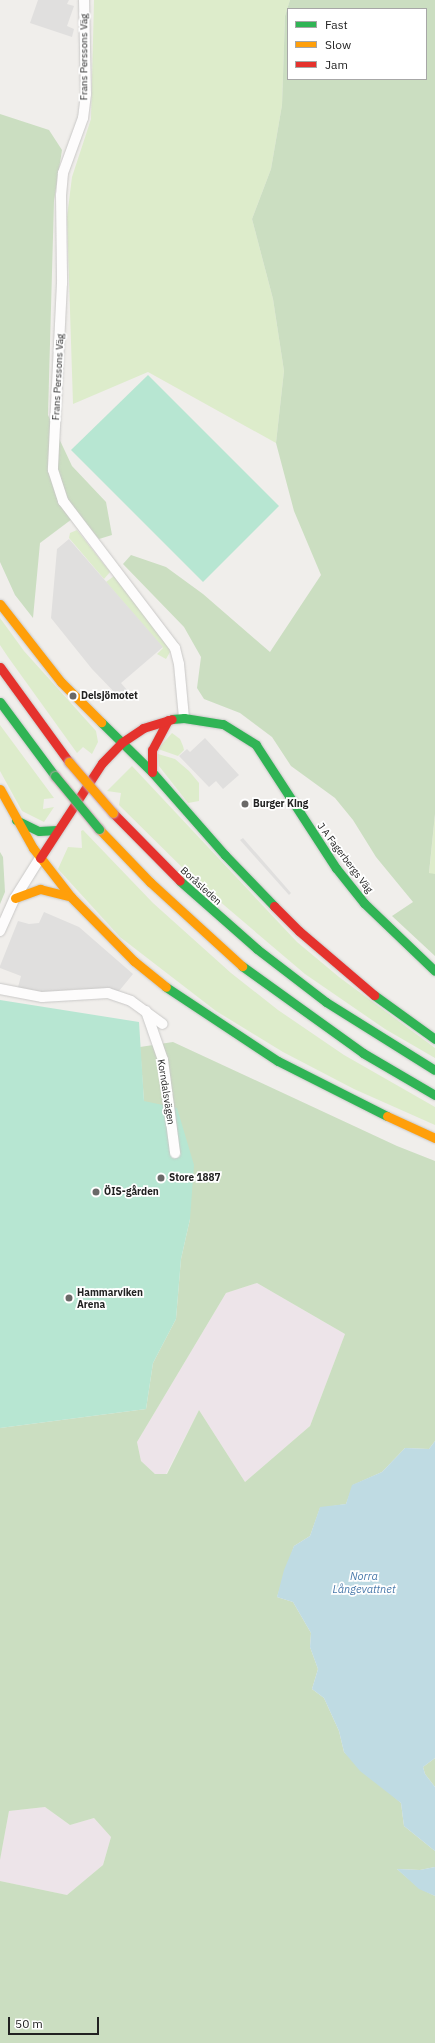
<!DOCTYPE html>
<meta charset="utf-8">
<style>
body{margin:0}
#map{position:relative;width:435px;height:2043px;overflow:hidden;background:#f0eeeb;font-family:"IBM Plex Sans",sans-serif}
div>[style]{position:absolute}
.industrial>*{inset:0;background:#ede4e9}
.grass>*{inset:0;background:#ddeccb}
.forest>*{inset:0;background:#cbdec1}
.pitch>*{inset:0;background:#b7e6d2}
.parking>*{inset:0;background:#e0dfde}
.water>*{inset:0;background:#bfdbe3}
.roads{filter:drop-shadow(0 0 1px #c9c8c7) drop-shadow(0 0 1px #c9c8c7)}
.street>*{height:10px;margin:-5px;padding:0 5px;transform-origin:5px;border-radius:5px;background:#fdfcfc}
.fast>*{height:9px;margin:-4.5px;padding:0 4.5px;transform-origin:4.5px;border-radius:4.5px;background:#30b455}
.slow>*{height:9px;margin:-4.5px;padding:0 4.5px;transform-origin:4.5px;border-radius:4.5px;background:#ff9f0a}
.jam>*{height:9px;margin:-4.5px;padding:0 4.5px;transform-origin:4.5px;border-radius:4.5px;background:#e5322d}
.bridges{filter:drop-shadow(0 0 1px #c5a2ac) drop-shadow(0 0 1px #c5a2ac)}
.fast-bridge>*{height:9px;margin:-4.5px;padding:0 4.5px;transform-origin:4.5px;border-radius:4.5px;background:#30b455}
.slow-bridge>*{height:9px;margin:-4.5px;padding:0 4.5px;transform-origin:4.5px;border-radius:4.5px;background:#ff9f0a}
.dots>*{width:11px;height:11px;translate:-50% -50%;box-sizing:border-box;border:2px solid #fff;border-radius:50%}
span{translate:-50% -50%;white-space:nowrap;text-align:center;line-height:1.15;-webkit-text-stroke:3.5px #fff;paint-order:stroke}
.street-label{font-size:10px;color:#222}
.poi-label{font-size:10px;color:#222;font-weight:700}
.left{translate:0 -50%;text-align:left}
.water-label{font-size:11px;color:#4a7aab;font-style:italic}
.legend{position:absolute;left:287px;top:8px;width:140px;height:72px;box-sizing:border-box;background:#fff;border:1px solid #a7a7a7;margin:0;padding:5px 7px;list-style:none;font-size:12px;color:#222}
.legend li{display:flex;align-items:center;gap:8px;height:20px}
.legend b{width:20px;border:1px solid #a7a7a7}
.scale{position:absolute;left:8px;top:2017px;width:91px;height:18px;box-sizing:border-box;border:2px solid #222;border-top:0;padding-left:5px;font-size:12px;line-height:14px;white-space:nowrap;color:#222;-webkit-text-stroke:3px #fff;paint-order:stroke}
</style>
<div id="map">
<div class="industrial">
<div style="clip-path:polygon(257px 1283px,345px 1334px,310px 1426px,245px 1482px,199px 1410px,166px 1474px,155px 1474px,141px 1461px,137px 1442px,226px 1293px)"></div>
<div style="clip-path:polygon(45px 1807px,70px 1825px,94px 1818px,111px 1837px,103px 1865px,67px 1895px,0 1881px,0 1860px,9px 1811px)"></div>
</div>
<div class="grass">
<div style="clip-path:polygon(94px 0,290px 0,285px 16px,282px 105px,271px 169px,252px 219px,273px 299px,284px 371px,276px 443px,148px 372px,73px 404px,67px 217px,72px 177px,91px 119px)"></div>
<div style="clip-path:polygon(77px 530px,110px 572px,104px 579px,69px 538px,70px 533px)"></div>
<div style="clip-path:polygon(114px 576px,168px 645px,170px 652px,166px 659px,157px 654px,163px 648px,106px 582px)"></div>
<div style="clip-path:polygon(0 618px,24px 651px,96px 731px,98px 742px,92px 754px,83px 747px,77px 753px,8px 657px,0 645px)"></div>
<div style="clip-path:polygon(0 725px,54px 798px,44px 799px,43px 809px,54px 807px,44px 822px,22px 811px,0 771px)"></div>
<div style="clip-path:polygon(172px 733px,180px 739px,183px 746px,184px 750px,178px 756px,158px 749px)"></div>
<div style="clip-path:polygon(158px 754px,175px 759px,189px 771px,199px 783px,199px 801px,188px 803px,159px 766px)"></div>
<div style="clip-path:polygon(132px 766px,297px 942px,339px 977px,435px 1048px,435px 1058px,385px 1029px,305px 974px,198px 883px,119px 805px,121px 793px,107px 791px)"></div>
<div style="clip-path:polygon(435px 814px,435px 874px,429px 874px)"></div>
<div style="clip-path:polygon(83px 830px,153px 903px,231px 973px,278px 1010px,344px 1055px,435px 1107px,435px 1125px,354px 1089px,283px 1052px,216px 1011px,120px 937px,58px 869px,68px 847px,82px 848px,81px 831px)"></div>
</div>
<div class="forest">
<div style="clip-path:polygon(evenodd,290px 0,435px 0,435px 814px,429px 873px,435px 874px,435px 956px,392px 916px,413px 902px,376px 857px,353px 820px,335px 798px,291px 766px,272px 737px,240px 713px,204px 699px,197px 688px,201px 657px,184px 627px,123px 564px,131px 555px,166px 567px,203px 594px,270px 652px,321px 575px,294px 511px,276px 443px,284px 371px,273px 299px,252px 219px,271px 169px,282px 105px,285px 16px,290px 0,288px 9px,426px 9px,426px 79px,288px 79px,288px 9px)"></div>
<div style="clip-path:polygon(0 114px,49px 130px,62px 150px,54px 201px,48px 415px,72px 466px,106px 502px,112px 535px,99px 539px,80px 517px,72px 519px,40px 543px,33px 618px,15px 595px,0 562px)"></div>
<div style="clip-path:polygon(0 852px,3px 857px,5px 892px,0 904px)"></div>
<div style="clip-path:polygon(evenodd,173px 1042px,397px 1146px,435px 1161px,435px 1441px,429px 1449px,405px 1448px,382px 1472px,353px 1485px,346px 1504px,320px 1508px,310px 1536px,294px 1546px,277px 1597px,293px 1602px,311px 1633px,310px 1647px,318px 1669px,312px 1689px,324px 1698px,339px 1731px,344px 1752px,401px 1803px,404px 1826px,435px 1851px,435px 1867px,420px 1870px,397px 1869px,419px 1888px,435px 1896px,435px 2043px,0 2043px,0 1881px,67px 1895px,103px 1865px,111px 1837px,94px 1818px,70px 1825px,45px 1807px,9px 1811px,0 1860px,0 1428px,146px 1409px,153px 1363px,176px 1319px,181px 1259px,190px 1219px,144px 1101px,140px 1047px,173px 1042px,257px 1283px,345px 1334px,310px 1426px,245px 1482px,199px 1410px,167px 1474px,155px 1474px,141px 1461px,137px 1442px,226px 1293px,257px 1283px)"></div>
<div style="clip-path:polygon(435px 1758px,435px 1787px,425px 1774px,423px 1767px)"></div>
</div>
<div class="pitch">
<div style="clip-path:polygon(148px 375px,279px 506px,203px 582px,71px 450px)"></div>
<div style="clip-path:polygon(0 1000px,139px 1022px,144px 1101px,177px 1108px,194px 1165px,190px 1219px,181px 1259px,176px 1319px,153px 1363px,146px 1409px,0 1428px)"></div>
</div>
<div class="parking">
<div style="clip-path:polygon(38px 0,69px 0,67px 4px,74px 6px,67px 26px,74px 29px,72px 37px,30px 23px)"></div>
<div style="clip-path:polygon(69px 539px,163px 647px,121px 683px,127px 690px,119px 697px,92px 669px,51px 618px,57px 549px)"></div>
<div style="clip-path:polygon(205px 738px,239px 775px,223px 789px,216px 781px,209px 787px,179px 756px,187px 749px,190px 752px)"></div>
<div style="clip-path:polygon(243px 838px,291px 893px,289px 895px,240px 840px)"></div>
<div style="clip-path:polygon(44px 912px,79px 927px,133px 974px,119px 991px,75px 989px,39px 994px,17px 991px,21px 976px,0 968px,0 966px,18px 921px,29px 924px,39px 923px)"></div>
</div>
<div class="water">
<div style="clip-path:polygon(435px 1441px,435px 1758px,423px 1767px,425px 1774px,435px 1787px,435px 1851px,404px 1826px,401px 1803px,360px 1771px,344px 1752px,339px 1731px,324px 1698px,312px 1689px,318px 1669px,310px 1647px,311px 1633px,293px 1602px,277px 1597px,284px 1570px,294px 1546px,310px 1536px,320px 1507px,346px 1504px,352px 1485px,382px 1472px,405px 1448px,429px 1449px)"></div>
<div style="clip-path:polygon(435px 1867px,435px 1896px,419px 1889px,397px 1869px,420px 1870px)"></div>
</div>
<div class="roads">
<div class="street">
<div style="left:84px;top:0;width:94px;rotate:88.8deg"></div>
<div style="left:86px;top:94px;width:24px;rotate:97deg"></div>
<div style="left:83px;top:118px;width:59px;rotate:110deg"></div>
<div style="left:63px;top:173px;width:22px;rotate:95deg"></div>
<div style="left:61px;top:195px;width:88px;rotate:89.3deg"></div>
<div style="left:62px;top:283px;width:187px;rotate:92.8deg"></div>
<div style="left:53px;top:470px;width:33px;rotate:72deg"></div>
<div style="left:63px;top:501px;width:185px;rotate:52.7deg"></div>
<div style="left:175px;top:648px;width:16px;rotate:76deg"></div>
<div style="left:179px;top:664px;width:54px;rotate:84.7deg"></div>
<div style="left:0;top:931px;width:36px;rotate:-66deg"></div>
<div style="left:15px;top:898px;width:47px;rotate:-58deg"></div>
<div style="left:0;top:989px;width:43px;rotate:10.8deg"></div>
<div style="left:42px;top:997px;width:66px;rotate:-3.5deg"></div>
<div style="left:108px;top:993px;width:24px;rotate:19deg"></div>
<div style="left:131px;top:1001px;width:39px;rotate:36deg"></div>
<div style="left:146px;top:1011px;width:52px;rotate:70.9deg"></div>
<div style="left:163px;top:1060px;width:94px;rotate:82.6deg"></div>
</div>
<div class="fast">
<div style="left:0;top:702px;width:92px;rotate:53.4deg"></div>
<div style="left:172px;top:719px;width:12px;rotate:-5deg"></div>
<div style="left:184px;top:718px;width:39px;rotate:9deg"></div>
<div style="left:223px;top:724px;width:39px;rotate:32deg"></div>
<div style="left:256px;top:745px;width:147px;rotate:57deg"></div>
<div style="left:336px;top:868px;width:45px;rotate:51.3deg"></div>
<div style="left:364px;top:903px;width:98px;rotate:43.8deg"></div>
<div style="left:101px;top:722px;width:71px;rotate:44.4deg"></div>
<div style="left:152px;top:772px;width:111px;rotate:48.7deg"></div>
<div style="left:225px;top:855px;width:71px;rotate:46.1deg"></div>
<div style="left:16px;top:820px;width:25px;rotate:26deg"></div>
<div style="left:39px;top:831px;width:18px;rotate:-3deg"></div>
<div style="left:180px;top:881px;width:103px;rotate:41.4deg"></div>
<div style="left:257px;top:949px;width:87px;rotate:37.5deg"></div>
<div style="left:326px;top:1002px;width:128px;rotate:32deg"></div>
<div style="left:242px;top:966px;width:149px;rotate:35.7deg"></div>
<div style="left:363px;top:1053px;width:83px;rotate:30.3deg"></div>
<div style="left:166px;top:987px;width:134px;rotate:33.5deg"></div>
<div style="left:278px;top:1061px;width:122px;rotate:26.8deg"></div>
<div style="left:374px;top:995px;width:75px;rotate:35.8deg"></div>
</div>
<div class="slow">
<div style="left:0;top:604px;width:99px;rotate:52deg"></div>
<div style="left:61px;top:682px;width:57px;rotate:45deg"></div>
<div style="left:0;top:789px;width:68px;rotate:60.8deg"></div>
<div style="left:33px;top:848px;width:62px;rotate:52.2deg"></div>
<div style="left:71px;top:897px;width:90px;rotate:45.5deg"></div>
<div style="left:134px;top:961px;width:41px;rotate:39.1deg"></div>
<div style="left:99px;top:829px;width:74px;rotate:46.1deg"></div>
<div style="left:150px;top:882px;width:125px;rotate:42.4deg"></div>
<div style="left:15px;top:898px;width:27px;rotate:-20deg"></div>
<div style="left:40px;top:889px;width:32px;rotate:14deg"></div>
<div style="left:387px;top:1116px;width:53px;rotate:24.6deg"></div>
</div>
<div class="jam">
<div style="left:0;top:667px;width:117px;rotate:54deg"></div>
<div style="left:152px;top:772px;width:22px;rotate:-90deg"></div>
<div style="left:152px;top:750px;width:34px;rotate:-62deg"></div>
<div style="left:113px;top:813px;width:95px;rotate:45.4deg"></div>
<div style="left:40px;top:858px;width:113px;rotate:-56.9deg"></div>
<div style="left:102px;top:763px;width:28px;rotate:-46deg"></div>
<div style="left:121px;top:743px;width:27px;rotate:-34deg"></div>
<div style="left:143px;top:728px;width:30px;rotate:-17deg"></div>
<div style="left:274px;top:906px;width:35px;rotate:45deg"></div>
<div style="left:299px;top:931px;width:99px;rotate:40.5deg"></div>
</div>
</div>
<div class="bridges">
<div class="fast-bridge">
<div style="left:55px;top:776px;width:69px;rotate:50.3deg"></div>
</div>
<div class="slow-bridge">
<div style="left:69px;top:762px;width:67px;rotate:49.2deg"></div>
</div>
</div>
<div class="dots">
<div style="left:73px;top:696px;background:#6a6968"></div>
<div style="left:245px;top:804px;background:#6a6968"></div>
<div style="left:161px;top:1178px;background:#6a6968"></div>
<div style="left:96px;top:1192px;background:#6a6968"></div>
<div style="left:69px;top:1298px;background:#6a6968"></div>
</div>
<div class="street-label">
<span style="left:84px;top:57px;rotate:-90deg">Frans Perssons Väg</span>
<span style="left:58px;top:377px;rotate:-87deg">Frans Perssons Väg</span>
<span style="left:345px;top:858px;rotate:53deg">J A Fagerbergs Väg</span>
<span style="left:201px;top:886px;rotate:42deg">Boråsleden</span>
<span style="left:166px;top:1092px;rotate:81deg">Korndalsvägen</span>
</div>
<div class="poi-label">
<span class="left" style="left:81px;top:696px">Delsjömotet</span>
<span class="left" style="left:253px;top:804px">Burger King</span>
<span class="left" style="left:169px;top:1178px">Store 1887</span>
<span class="left" style="left:104px;top:1192px">ÖIS-gården</span>
<span class="left" style="left:77px;top:1298px">Hammarviken<br>Arena</span>
</div>
<div class="water-label">
<span style="left:364px;top:1583px">Norra<br>Långevattnet</span>
</div>
<ul class="legend">
<li><b style="height:5px;background:#30b455"></b>Fast</li>
<li><b style="height:5px;background:#ff9f0a"></b>Slow</li>
<li><b style="height:5px;background:#e5322d"></b>Jam</li>
</ul>
<div class="scale">50 m</div>
</div>
